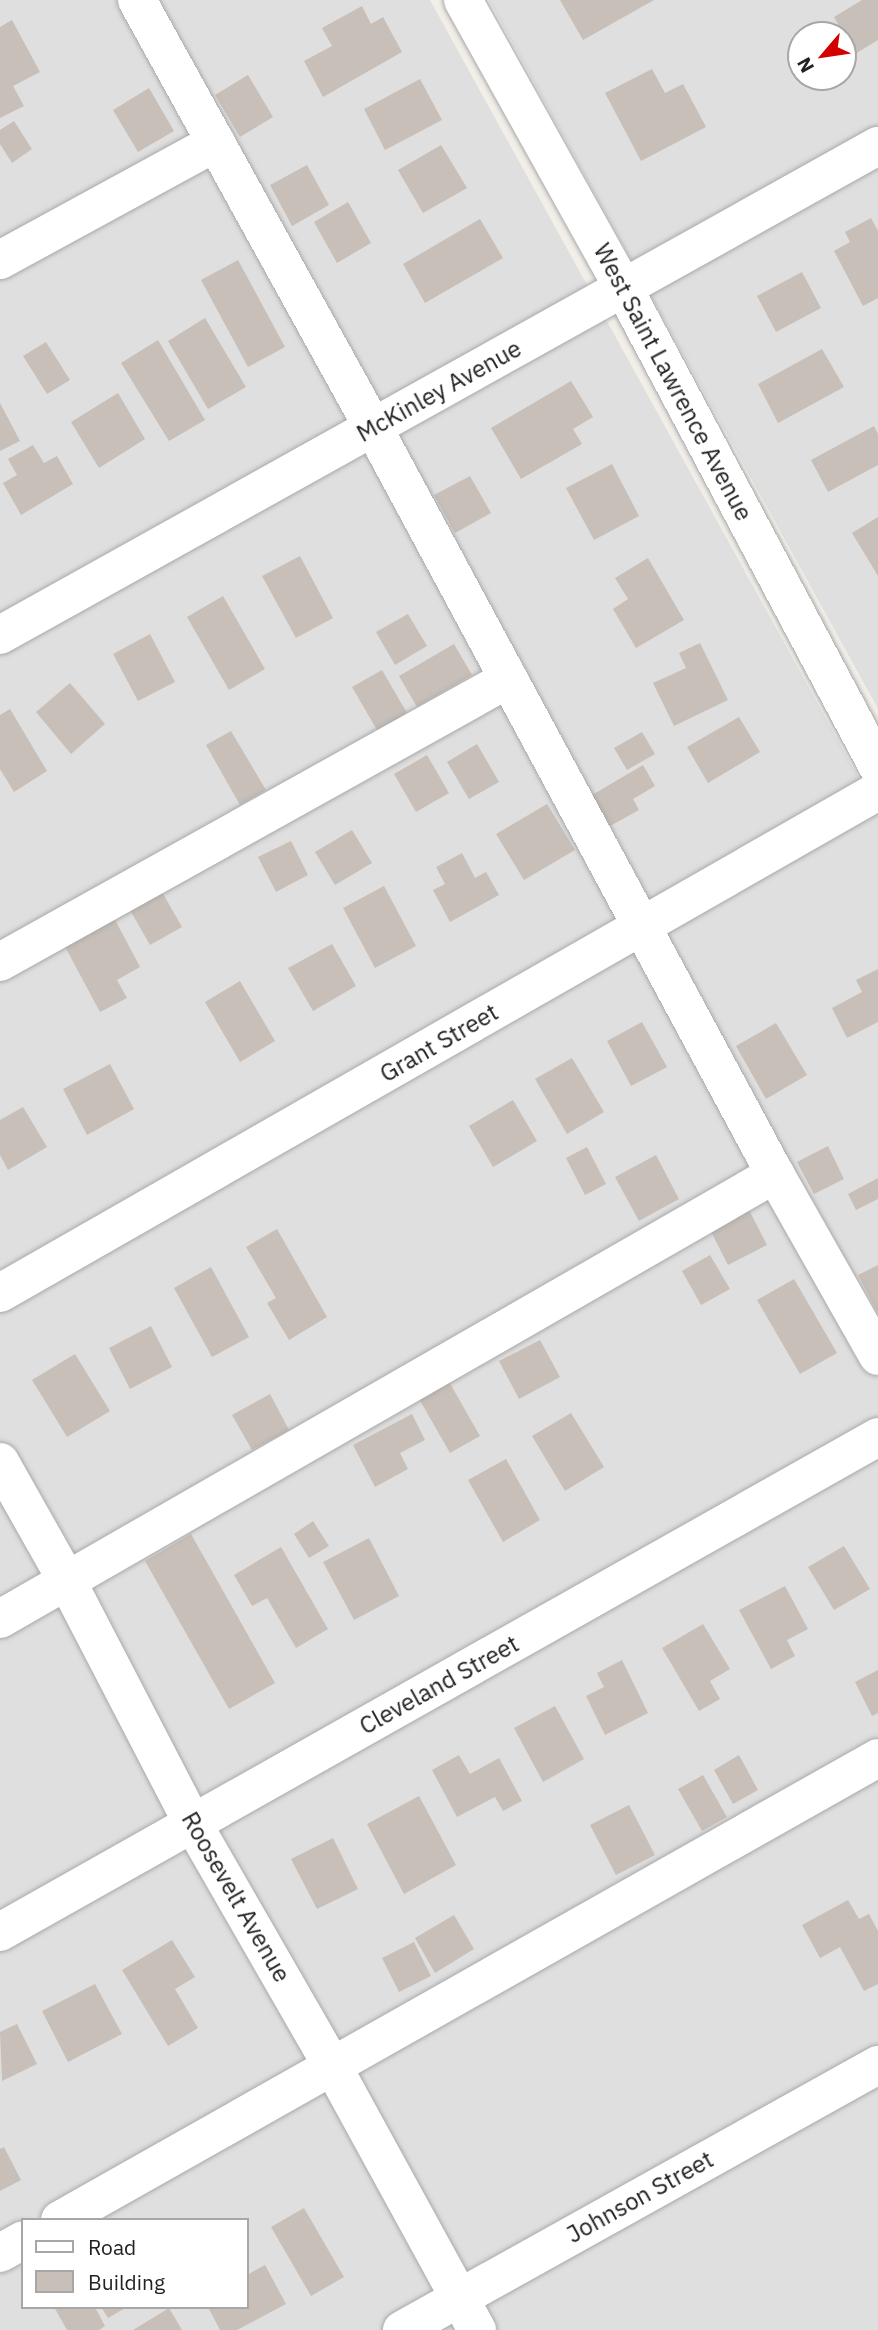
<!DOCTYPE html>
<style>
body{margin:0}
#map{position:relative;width:878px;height:2330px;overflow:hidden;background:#f2efe9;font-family:"IBM Plex Sans",sans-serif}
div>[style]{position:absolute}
.residential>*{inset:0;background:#e0dfdf}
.building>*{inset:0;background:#c7bfb8}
.roads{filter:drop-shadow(0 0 2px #a9a9a9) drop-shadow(0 0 2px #a9a9a9)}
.minor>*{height:38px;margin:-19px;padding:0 19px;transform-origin:19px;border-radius:19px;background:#fff}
span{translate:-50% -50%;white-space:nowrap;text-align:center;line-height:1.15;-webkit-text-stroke:5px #fff;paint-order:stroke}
.street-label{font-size:24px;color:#222}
.legend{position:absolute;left:21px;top:2218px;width:228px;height:91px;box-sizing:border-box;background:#fff;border:2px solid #a7a7a7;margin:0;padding:9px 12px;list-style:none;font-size:21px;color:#222}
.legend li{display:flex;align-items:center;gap:14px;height:35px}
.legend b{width:35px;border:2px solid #a7a7a7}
.north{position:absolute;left:787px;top:21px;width:70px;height:70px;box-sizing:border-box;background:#fff;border:2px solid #a7a7a7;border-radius:50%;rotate:241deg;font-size:19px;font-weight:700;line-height:28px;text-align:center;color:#222}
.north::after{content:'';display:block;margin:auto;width:24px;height:32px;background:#d40000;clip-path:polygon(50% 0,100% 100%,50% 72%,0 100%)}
</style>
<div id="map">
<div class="residential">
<div style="clip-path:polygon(evenodd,0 0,430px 0,878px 813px,878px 2330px,0 2330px,0 0,23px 2220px,247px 2220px,247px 2307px,23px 2307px,23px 2220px)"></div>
<div style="clip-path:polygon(evenodd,489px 0,878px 0,878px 709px,566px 141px,489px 0,801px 35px,843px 35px,843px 77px,801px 77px,801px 35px)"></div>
</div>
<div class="building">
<div style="clip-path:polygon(560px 0,654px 0,583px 40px)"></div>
<div style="clip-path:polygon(862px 0,878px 0,878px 40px,855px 54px,834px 17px)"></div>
<div style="clip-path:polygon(362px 6px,371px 24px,383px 17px,402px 52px,323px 97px,304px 61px,332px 46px,322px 28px)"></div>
<div style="clip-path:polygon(12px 20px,40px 72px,13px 86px,24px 106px,0 118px,0 27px)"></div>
<div style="clip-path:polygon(652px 69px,665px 93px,683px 84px,706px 127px,641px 161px,605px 93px)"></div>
<div style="clip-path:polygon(248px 75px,273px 117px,240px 137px,215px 95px)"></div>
<div style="clip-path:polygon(420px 79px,442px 120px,385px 150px,364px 109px)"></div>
<div style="clip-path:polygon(149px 88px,174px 131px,138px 152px,113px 110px)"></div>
<div style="clip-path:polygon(14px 121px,32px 149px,12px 163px,0 144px,0 130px)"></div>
<div style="clip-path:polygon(441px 145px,467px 188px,423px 213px,398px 170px)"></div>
<div style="clip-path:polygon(307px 165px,329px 205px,292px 226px,270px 185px)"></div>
<div style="clip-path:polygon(348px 202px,371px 243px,337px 263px,314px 222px)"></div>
<div style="clip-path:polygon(871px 218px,878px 231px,878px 298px,863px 306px,834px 251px,850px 242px,845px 232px)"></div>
<div style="clip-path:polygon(480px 219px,503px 258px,425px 303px,403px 264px)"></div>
<div style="clip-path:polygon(238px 260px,285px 347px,248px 367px,201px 280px)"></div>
<div style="clip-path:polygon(802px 272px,821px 308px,776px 332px,757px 296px)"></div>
<div style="clip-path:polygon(205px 318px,246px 387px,208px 409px,168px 341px)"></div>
<div style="clip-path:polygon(158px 340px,205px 420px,169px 441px,121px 363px)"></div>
<div style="clip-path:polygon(46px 342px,70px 380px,47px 394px,23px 356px)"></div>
<div style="clip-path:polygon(822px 349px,844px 387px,778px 423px,758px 384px)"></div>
<div style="clip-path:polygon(571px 381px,593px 417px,573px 429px,582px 444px,521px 479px,491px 428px)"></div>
<div style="clip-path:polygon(118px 393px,145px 439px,99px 468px,71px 422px)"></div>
<div style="clip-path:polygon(0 403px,20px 441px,0 451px)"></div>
<div style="clip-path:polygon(874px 426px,878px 434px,878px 465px,828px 492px,811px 460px)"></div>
<div style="clip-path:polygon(33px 445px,44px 463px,57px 456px,73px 484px,21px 515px,3px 483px,17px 475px,8px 459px)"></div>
<div style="clip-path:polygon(612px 464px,639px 516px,594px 540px,566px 488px)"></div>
<div style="clip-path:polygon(470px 476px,491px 513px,455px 533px,434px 495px)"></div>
<div style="clip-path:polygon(878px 517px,878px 576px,852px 533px)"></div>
<div style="clip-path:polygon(300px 556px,333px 618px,296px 638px,262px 576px)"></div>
<div style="clip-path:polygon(648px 558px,684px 620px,636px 648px,613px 609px,628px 599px,615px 578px)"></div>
<div style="clip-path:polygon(223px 596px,265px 669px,229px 690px,187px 617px)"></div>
<div style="clip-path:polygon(408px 614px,427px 646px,395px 665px,376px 632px)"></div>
<div style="clip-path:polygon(150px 634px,175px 682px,138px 701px,113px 654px)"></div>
<div style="clip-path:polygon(700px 643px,728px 700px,674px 726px,653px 683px,686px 668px,679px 653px)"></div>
<div style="clip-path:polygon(454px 644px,472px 675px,417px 707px,399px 676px)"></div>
<div style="clip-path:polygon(382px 670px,407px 713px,377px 730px,352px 687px)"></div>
<div style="clip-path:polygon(70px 683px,105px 724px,71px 754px,36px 712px)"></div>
<div style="clip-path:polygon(10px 709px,47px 771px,14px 792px,0 769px,0 715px)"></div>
<div style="clip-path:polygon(739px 717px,760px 752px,708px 783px,687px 747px)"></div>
<div style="clip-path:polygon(231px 731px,266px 790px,240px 805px,206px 745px)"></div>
<div style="clip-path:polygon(642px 732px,655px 754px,627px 770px,614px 748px)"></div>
<div style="clip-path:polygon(477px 744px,499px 782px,469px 799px,447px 762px)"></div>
<div style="clip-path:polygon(427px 755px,449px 793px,416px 812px,394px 774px)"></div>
<div style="clip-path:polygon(643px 765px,655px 786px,633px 799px,639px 810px,610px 826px,592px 795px)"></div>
<div style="clip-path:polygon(547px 804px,575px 850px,524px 880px,496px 834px)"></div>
<div style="clip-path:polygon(352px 830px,372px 863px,335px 885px,315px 852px)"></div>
<div style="clip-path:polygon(291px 841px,308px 875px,276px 892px,258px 857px)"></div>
<div style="clip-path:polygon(462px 853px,475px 878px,486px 872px,499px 895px,450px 922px,433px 890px,445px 884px,436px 867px)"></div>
<div style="clip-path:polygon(384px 886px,416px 946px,375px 968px,343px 908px)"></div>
<div style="clip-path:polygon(162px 892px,182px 927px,150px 945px,130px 910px)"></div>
<div style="clip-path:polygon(112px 914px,140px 967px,117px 980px,127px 998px,100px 1012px,62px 941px)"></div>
<div style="clip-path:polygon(332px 944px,356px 986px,313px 1011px,288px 968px)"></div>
<div style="clip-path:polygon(878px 969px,878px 1022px,847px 1038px,832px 1008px,862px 992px,856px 980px)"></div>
<div style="clip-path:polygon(240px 981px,275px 1041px,240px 1062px,205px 1002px)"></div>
<div style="clip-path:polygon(642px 1022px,667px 1067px,631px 1086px,607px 1041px)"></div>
<div style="clip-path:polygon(776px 1023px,807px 1075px,766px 1099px,736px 1046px)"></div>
<div style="clip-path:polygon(572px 1058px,604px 1112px,567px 1134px,535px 1079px)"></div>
<div style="clip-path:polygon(110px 1064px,134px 1109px,87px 1135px,63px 1089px)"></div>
<div style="clip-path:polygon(513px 1100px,537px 1141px,493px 1167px,469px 1126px)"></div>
<div style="clip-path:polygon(23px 1107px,47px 1147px,8px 1170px,0 1155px,0 1120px)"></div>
<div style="clip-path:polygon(828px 1146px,844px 1179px,814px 1194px,797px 1162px)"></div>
<div style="clip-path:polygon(587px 1147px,606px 1184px,585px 1195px,566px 1158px)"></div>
<div style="clip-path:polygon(656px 1155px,679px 1199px,639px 1221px,615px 1177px)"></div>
<div style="clip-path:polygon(878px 1178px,878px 1199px,856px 1210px,848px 1194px)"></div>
<div style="clip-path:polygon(745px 1202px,767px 1245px,728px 1265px,706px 1222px)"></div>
<div style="clip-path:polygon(277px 1229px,327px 1317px,289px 1340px,267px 1303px,276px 1298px,246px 1247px)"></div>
<div style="clip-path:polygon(710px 1255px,730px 1289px,701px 1305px,682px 1271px)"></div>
<div style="clip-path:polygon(878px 1265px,878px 1313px,858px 1275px)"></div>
<div style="clip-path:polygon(211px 1267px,249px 1337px,212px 1357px,174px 1288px)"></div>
<div style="clip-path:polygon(794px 1279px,837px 1353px,800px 1374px,757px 1300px)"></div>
<div style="clip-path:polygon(151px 1326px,172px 1367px,130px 1389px,109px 1348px)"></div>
<div style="clip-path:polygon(540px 1340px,560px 1377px,519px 1399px,499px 1361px)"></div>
<div style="clip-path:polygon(75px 1354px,110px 1411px,67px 1437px,32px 1380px)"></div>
<div style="clip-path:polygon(448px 1380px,480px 1436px,450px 1453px,418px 1397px)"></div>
<div style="clip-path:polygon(270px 1394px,289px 1430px,252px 1450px,232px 1415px)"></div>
<div style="clip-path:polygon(571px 1413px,604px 1467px,565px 1491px,532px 1436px)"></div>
<div style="clip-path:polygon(412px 1414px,425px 1440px,400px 1453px,408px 1469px,375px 1487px,353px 1445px)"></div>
<div style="clip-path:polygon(506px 1459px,540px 1520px,503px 1542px,468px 1480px)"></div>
<div style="clip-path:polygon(313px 1521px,329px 1546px,309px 1558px,294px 1534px)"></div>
<div style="clip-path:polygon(191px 1534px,275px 1683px,229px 1709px,145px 1561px)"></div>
<div style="clip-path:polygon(369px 1538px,399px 1596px,354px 1620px,323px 1562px)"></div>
<div style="clip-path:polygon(844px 1546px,870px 1589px,834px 1610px,808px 1567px)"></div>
<div style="clip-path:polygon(281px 1547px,328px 1629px,296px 1648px,267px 1598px,252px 1606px,234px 1575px)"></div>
<div style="clip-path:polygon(785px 1586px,808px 1629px,787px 1640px,795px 1656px,771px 1669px,739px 1610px)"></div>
<div style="clip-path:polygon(703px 1624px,730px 1669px,710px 1681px,720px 1699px,699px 1711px,662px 1648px)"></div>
<div style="clip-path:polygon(622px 1660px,648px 1713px,605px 1735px,586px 1696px,604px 1687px,597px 1673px)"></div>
<div style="clip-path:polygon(878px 1670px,878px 1713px,872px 1716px,855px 1682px)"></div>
<div style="clip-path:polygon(555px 1706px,584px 1759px,543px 1782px,514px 1728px)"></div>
<div style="clip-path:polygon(459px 1755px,470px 1774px,499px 1758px,522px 1801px,503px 1811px,495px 1797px,457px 1817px,432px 1770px)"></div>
<div style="clip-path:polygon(739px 1755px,758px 1790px,733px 1804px,714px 1770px)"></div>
<div style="clip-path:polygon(703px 1775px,727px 1817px,702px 1831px,678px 1789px)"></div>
<div style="clip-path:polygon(419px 1796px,456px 1865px,404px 1894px,367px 1824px)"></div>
<div style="clip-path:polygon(629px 1805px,655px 1855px,616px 1875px,590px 1825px)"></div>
<div style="clip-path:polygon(333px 1838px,358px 1889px,317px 1909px,291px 1859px)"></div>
<div style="clip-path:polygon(848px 1900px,859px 1919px,869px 1914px,878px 1931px,878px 1984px,864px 1991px,840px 1947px,820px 1958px,802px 1925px)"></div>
<div style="clip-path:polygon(454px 1915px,474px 1949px,435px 1973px,415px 1938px)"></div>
<div style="clip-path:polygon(172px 1940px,195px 1977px,175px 1989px,198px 2028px,168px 2046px,122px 1970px)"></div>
<div style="clip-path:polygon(414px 1942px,431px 1976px,399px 1992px,382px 1958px)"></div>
<div style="clip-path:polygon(95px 1984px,122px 2034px,68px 2062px,42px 2011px)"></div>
<div style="clip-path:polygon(17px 2024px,37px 2064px,2px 2081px,0 2032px)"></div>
<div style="clip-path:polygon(4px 2147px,21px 2180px,0 2191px,0 2149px)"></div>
<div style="clip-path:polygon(304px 2208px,344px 2277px,311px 2296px,271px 2227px)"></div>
<div style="clip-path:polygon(265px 2265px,286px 2304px,237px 2330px,220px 2330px,208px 2307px,247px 2307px,247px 2275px)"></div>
<div style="clip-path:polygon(54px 2307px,95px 2307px,105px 2326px,99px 2330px,67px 2330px)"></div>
<div style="clip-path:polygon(101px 2307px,127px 2307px,108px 2318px)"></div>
<div style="clip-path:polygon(169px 2308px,182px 2330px,133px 2330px)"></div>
</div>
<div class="roads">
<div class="minor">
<div style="left:137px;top:0;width:490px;rotate:61.1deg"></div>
<div style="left:374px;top:429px;width:846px;rotate:61.71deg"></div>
<div style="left:775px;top:1174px;width:209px;rotate:60.5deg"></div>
<div style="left:463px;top:0;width:329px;rotate:60.9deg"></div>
<div style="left:623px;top:287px;width:544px;rotate:62.02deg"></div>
<div style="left:0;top:260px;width:246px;rotate:-28.6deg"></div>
<div style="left:0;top:635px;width:1005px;rotate:-29.12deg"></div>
<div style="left:0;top:962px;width:582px;rotate:-29.12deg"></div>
<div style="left:0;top:1293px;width:1011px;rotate:-29.76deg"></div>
<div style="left:0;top:1462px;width:137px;rotate:60.6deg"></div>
<div style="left:67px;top:1581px;width:274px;rotate:62.6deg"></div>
<div style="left:193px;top:1824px;width:280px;rotate:60.1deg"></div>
<div style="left:333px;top:2067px;width:300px;rotate:61.3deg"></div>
<div style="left:0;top:1619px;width:894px;rotate:-29.86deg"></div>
<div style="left:0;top:1932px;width:1008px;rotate:-29.41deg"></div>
<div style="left:60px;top:2220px;width:939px;rotate:-29.46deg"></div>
<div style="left:0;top:2253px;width:26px;rotate:-29deg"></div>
<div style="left:402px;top:2330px;width:545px;rotate:-29.11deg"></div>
</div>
</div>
<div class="street-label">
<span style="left:673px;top:382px;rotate:62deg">West Saint Lawrence Avenue</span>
<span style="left:439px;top:391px;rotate:-29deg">McKinley Avenue</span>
<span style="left:439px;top:1043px;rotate:-30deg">Grant Street</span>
<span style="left:439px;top:1685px;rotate:-29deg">Cleveland Street</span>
<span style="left:236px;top:1897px;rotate:60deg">Roosevelt Avenue</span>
<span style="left:640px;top:2197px;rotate:-29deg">Johnson Street</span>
</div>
<ul class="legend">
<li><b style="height:9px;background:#fff"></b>Road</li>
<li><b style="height:19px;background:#c7bfb8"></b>Building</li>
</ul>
<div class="north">N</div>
</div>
